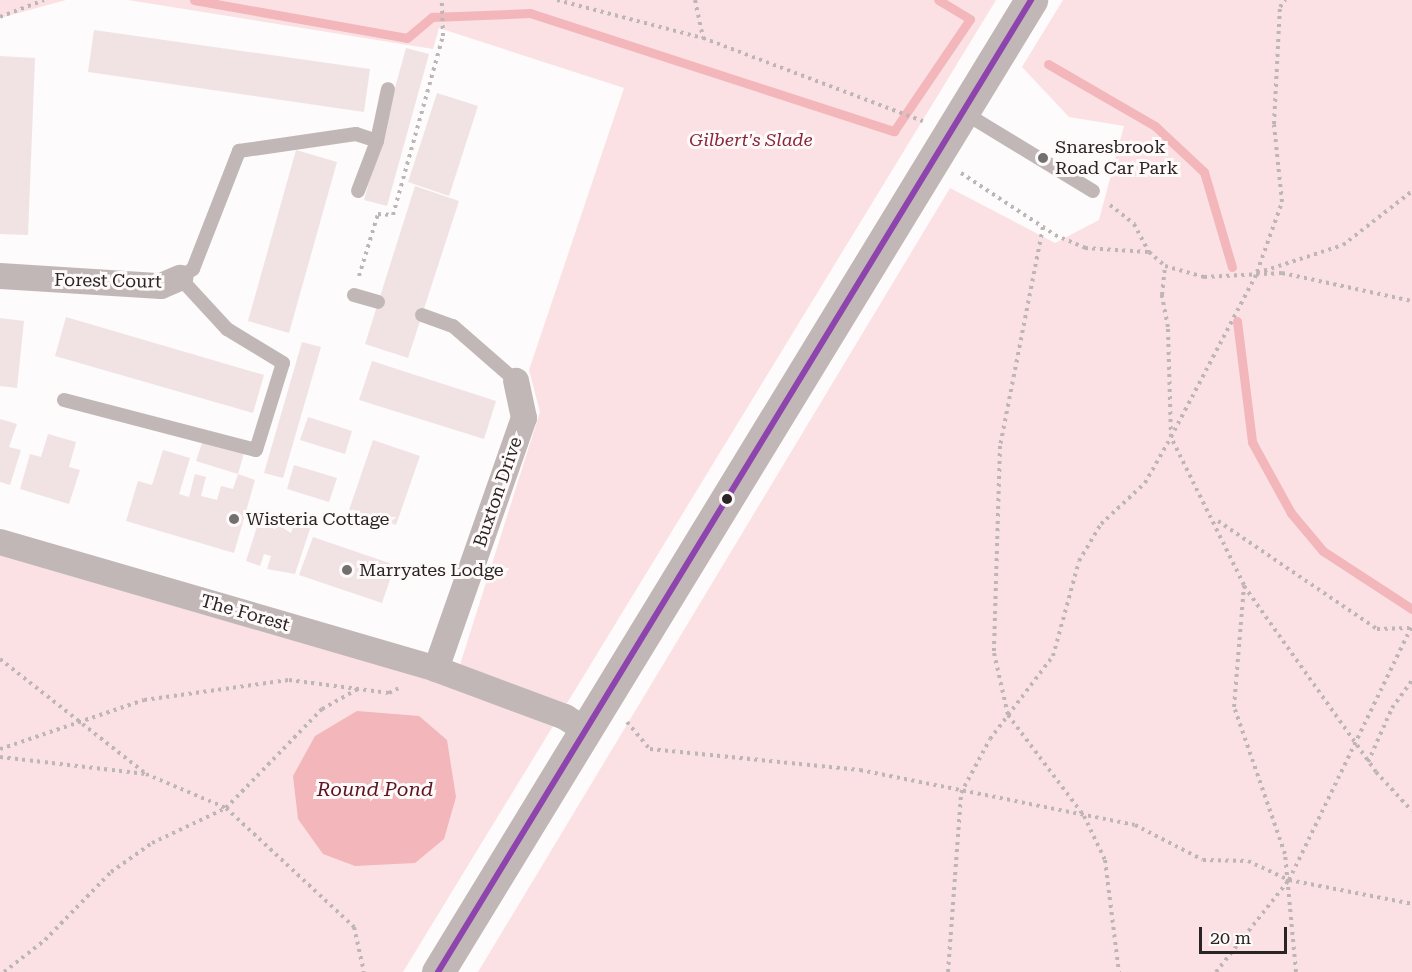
<!DOCTYPE html>
<style>
body{margin:0}
#map{position:relative;width:1412px;height:972px;overflow:hidden;background:#fdfbfb;font-family:"Roboto Serif",serif}
div>[style]{position:absolute}
.green>*{inset:0;background:#fbe1e3}
.water>*{inset:0;background:#f2b6bb}
.stream>*{height:9px;margin:-4.5px;padding:0 4.5px;transform-origin:4.5px;border-radius:4.5px;background:#f2b6bb}
.building>*{inset:0;background:#f1e3e4}
.path>*{height:4px;margin-top:-2px;transform-origin:0;background:repeating-linear-gradient(90deg,#beb6b6 0 3px,transparent 0 7.5px)}
.service>*{height:14px;margin:-7px;padding:0 7px;transform-origin:7px;border-radius:7px;background:#c2b7b7}
.minor>*{height:26px;margin:-13px;padding:0 13px;transform-origin:13px;border-radius:13px;background:#c2b7b7}
.tertiary>*{height:33px;margin:-16.5px;padding:0 16.5px;transform-origin:16.5px;border-radius:16.5px;background:#c2b7b7}
.bus-1>*{height:6px;margin:-3px;padding:0 3px;transform-origin:3px;border-radius:3px;background:#8e44ad}
.dots>*{width:16px;height:16px;translate:-50% -50%;box-sizing:border-box;border:3px solid #fefafa;border-radius:50%}
span{translate:-50% -50%;white-space:nowrap;text-align:center;line-height:1.15;-webkit-text-stroke:6px #fefafa;paint-order:stroke}
.park-label{font-size:18px;color:#892739;font-style:italic}
.poi-label{font-size:18px;color:#2b2424}
.left{translate:0 -50%;text-align:left}
.street-label{font-size:18px;color:#2b2424}
.water-label{font-size:20px;color:#5d1322;font-style:italic}
.scale{position:absolute;left:1199px;top:927px;width:88px;height:27px;box-sizing:border-box;border:3px solid #2b2424;border-top:0;padding-left:8px;font-size:18px;line-height:21px;white-space:nowrap;color:#2b2424;-webkit-text-stroke:4px #fefafa;paint-order:stroke}
</style>
<div id="map">
<div class="green">
<div style="clip-path:polygon(0 0,66px 0,0 18px)"></div>
<div style="clip-path:polygon(128px 0,996px 0,403px 972px,0 972px,0 551px,453px 687px,540px 412px,529px 370px,624px 88px,439px 28px,433px 49px)"></div>
<div style="clip-path:polygon(1063px 0,1412px 0,1412px 972px,478px 972px,950px 188px,1055px 243px,1099px 220px,1124px 126px,1069px 117px,1022px 67px)"></div>
</div>
<div class="water">
<div style="clip-path:polygon(357px 711px,419px 716px,447px 740px,456px 797px,444px 839px,415px 863px,355px 866px,323px 854px,298px 819px,293px 776px,315px 736px)"></div>
</div>
<div class="stream">
<div style="left:194px;top:0;width:216px;rotate:10.1deg"></div>
<div style="left:407px;top:38px;width:33px;rotate:-40deg"></div>
<div style="left:432px;top:17px;width:98px;rotate:-2.3deg"></div>
<div style="left:530px;top:13px;width:383px;rotate:18deg"></div>
<div style="left:894px;top:131px;width:135px;rotate:-55.8deg"></div>
<div style="left:970px;top:19px;width:37px;rotate:-149deg"></div>
<div style="left:1048px;top:64px;width:124px;rotate:30.1deg"></div>
<div style="left:1155px;top:126px;width:67px;rotate:43.2deg"></div>
<div style="left:1204px;top:172px;width:99px;rotate:73.6deg"></div>
<div style="left:1237px;top:321px;width:122px;rotate:82.9deg"></div>
<div style="left:1252px;top:442px;width:81px;rotate:61.2deg"></div>
<div style="left:1291px;top:513px;width:50px;rotate:49.9deg"></div>
<div style="left:1323px;top:551px;width:106px;rotate:33.1deg"></div>
</div>
<div class="building">
<div style="clip-path:polygon(94px 30px,370px 69px,364px 112px,88px 72px)"></div>
<div style="clip-path:polygon(406px 48px,429px 54px,387px 206px,364px 200px)"></div>
<div style="clip-path:polygon(0 56px,35px 58px,28px 235px,0 234px)"></div>
<div style="clip-path:polygon(437px 93px,478px 106px,449px 196px,408px 182px)"></div>
<div style="clip-path:polygon(296px 150px,337px 162px,289px 333px,248px 321px)"></div>
<div style="clip-path:polygon(415px 186px,459px 201px,408px 358px,365px 344px)"></div>
<div style="clip-path:polygon(66px 317px,264px 375px,253px 413px,55px 356px)"></div>
<div style="clip-path:polygon(0 318px,24px 321px,17px 388px,0 386px)"></div>
<div style="clip-path:polygon(302px 342px,321px 347px,283px 478px,264px 473px)"></div>
<div style="clip-path:polygon(372px 361px,496px 401px,484px 439px,359px 400px)"></div>
<div style="clip-path:polygon(308px 417px,352px 431px,345px 454px,300px 440px)"></div>
<div style="clip-path:polygon(0 419px,17px 424px,9px 447px,21px 450px,10px 485px,0 482px)"></div>
<div style="clip-path:polygon(48px 434px,76px 442px,69px 467px,80px 470px,69px 504px,20px 489px,30px 454px,41px 457px)"></div>
<div style="clip-path:polygon(203px 440px,244px 453px,238px 474px,255px 480px,234px 553px,126px 521px,138px 481px,152px 485px,163px 450px,190px 458px,179px 494px,189px 497px,195px 474px,206px 477px,201px 496px,217px 500px,221px 486px,233px 489px,238px 474px,196px 461px)"></div>
<div style="clip-path:polygon(373px 440px,420px 456px,396px 525px,349px 510px)"></div>
<div style="clip-path:polygon(294px 465px,337px 478px,329px 502px,287px 489px)"></div>
<div style="clip-path:polygon(261px 514px,291px 533px,297px 515px,313px 520px,295px 574px,267px 569px,271px 556px,264px 554px,260px 566px,246px 561px)"></div>
<div style="clip-path:polygon(313px 537px,395px 565px,382px 603px,299px 575px)"></div>
</div>
<div class="path">
<div style="left:557px;top:0;width:151px;rotate:14.6deg"></div>
<div style="left:703px;top:38px;width:235px;rotate:20.7deg"></div>
<div style="left:695px;top:0;width:39px;rotate:78deg"></div>
<div style="left:0;top:17px;width:47px;rotate:-21.1deg"></div>
<div style="left:961px;top:173px;width:113px;rotate:33.4deg"></div>
<div style="left:1055px;top:235px;width:33px;rotate:23deg"></div>
<div style="left:1085px;top:248px;width:63px;rotate:3.6deg"></div>
<div style="left:1110px;top:205px;width:31px;rotate:38deg"></div>
<div style="left:1134px;top:224px;width:32px;rotate:62deg"></div>
<div style="left:1149px;top:252px;width:21px;rotate:41deg"></div>
<div style="left:1165px;top:266px;width:41px;rotate:15.8deg"></div>
<div style="left:1204px;top:277px;width:78px;rotate:-2.9deg"></div>
<div style="left:1282px;top:273px;width:133px;rotate:12.2deg"></div>
<div style="left:1043px;top:227px;width:223px;rotate:101.1deg"></div>
<div style="left:1000px;top:446px;width:207px;rotate:91.7deg"></div>
<div style="left:994px;top:653px;width:64px;rotate:77.3deg"></div>
<div style="left:1008px;top:715px;width:126px;rotate:53deg"></div>
<div style="left:1084px;top:816px;width:49px;rotate:64.5deg"></div>
<div style="left:1105px;top:860px;width:113px;rotate:82.9deg"></div>
<div style="left:1257px;top:272px;width:74px;rotate:-70.3deg"></div>
<div style="left:1282px;top:202px;width:78px;rotate:-95.9deg"></div>
<div style="left:1274px;top:124px;width:117px;rotate:-87.1deg"></div>
<div style="left:1280px;top:7px;width:9px;rotate:-54deg"></div>
<div style="left:359px;top:276px;width:65px;rotate:-73deg"></div>
<div style="left:378px;top:214px;width:15px;rotate:4deg"></div>
<div style="left:393px;top:215px;width:186px;rotate:-74.4deg"></div>
<div style="left:443px;top:36px;width:36px;rotate:-92deg"></div>
<div style="left:1218px;top:521px;width:192px;rotate:34.2deg"></div>
<div style="left:1377px;top:629px;width:32px;rotate:-2deg"></div>
<div style="left:1244px;top:586px;width:228px;rotate:54.6deg"></div>
<div style="left:1376px;top:772px;width:53px;rotate:47.3deg"></div>
<div style="left:0;top:659px;width:184px;rotate:38.2deg"></div>
<div style="left:627px;top:722px;width:35px;rotate:50deg"></div>
<div style="left:650px;top:749px;width:211px;rotate:5.7deg"></div>
<div style="left:860px;top:770px;width:280px;rotate:11.3deg"></div>
<div style="left:1135px;top:825px;width:76px;rotate:27.2deg"></div>
<div style="left:1203px;top:860px;width:45px;rotate:1.3deg"></div>
<div style="left:1248px;top:861px;width:45px;rotate:24.9deg"></div>
<div style="left:1289px;top:880px;width:125px;rotate:11deg"></div>
<div style="left:0;top:749px;width:152px;rotate:-18.8deg"></div>
<div style="left:144px;top:700px;width:146px;rotate:-7.9deg"></div>
<div style="left:289px;top:680px;width:101px;rotate:7.4deg"></div>
<div style="left:389px;top:693px;width:11px;rotate:-27deg"></div>
<div style="left:0;top:757px;width:147px;rotate:6.6deg"></div>
<div style="left:146px;top:774px;width:87px;rotate:23deg"></div>
<div style="left:226px;top:808px;width:175px;rotate:42.9deg"></div>
<div style="left:354px;top:927px;width:46px;rotate:77.5deg"></div>
<div style="left:1368px;top:762px;width:59px;rotate:-66deg"></div>
<div style="left:1392px;top:708px;width:34px;rotate:-54deg"></div>
<div style="left:4px;top:972px;width:52px;rotate:-38deg"></div>
<div style="left:45px;top:940px;width:95px;rotate:-45.9deg"></div>
<div style="left:111px;top:872px;width:50px;rotate:-35.3deg"></div>
<div style="left:152px;top:843px;width:82px;rotate:-25.3deg"></div>
<div style="left:226px;top:808px;width:138px;rotate:-45.9deg"></div>
<div style="left:322px;top:709px;width:41px;rotate:-29.1deg"></div>
<div style="left:948px;top:972px;width:179px;rotate:-85.8deg"></div>
<div style="left:961px;top:793px;width:61px;rotate:-61.8deg"></div>
<div style="left:990px;top:739px;width:104px;rotate:-52.8deg"></div>
<div style="left:1053px;top:656px;width:98px;rotate:-74.7deg"></div>
<div style="left:1079px;top:561px;width:43px;rotate:-59.3deg"></div>
<div style="left:1101px;top:524px;width:60px;rotate:-43deg"></div>
<div style="left:1145px;top:483px;width:53px;rotate:-60.5deg"></div>
<div style="left:1171px;top:437px;width:110px;rotate:-91.6deg"></div>
<div style="left:1168px;top:327px;width:33px;rotate:-101deg"></div>
<div style="left:1162px;top:295px;width:29px;rotate:-84deg"></div>
<div style="left:1216px;top:972px;width:117px;rotate:-51.6deg"></div>
<div style="left:1289px;top:880px;width:283px;rotate:-64.2deg"></div>
<div style="left:1296px;top:972px;width:119px;rotate:-95.3deg"></div>
<div style="left:1285px;top:854px;width:156px;rotate:-109.1deg"></div>
<div style="left:1234px;top:707px;width:122px;rotate:-85.3deg"></div>
<div style="left:1244px;top:585px;width:165px;rotate:-116.3deg"></div>
<div style="left:1171px;top:437px;width:185px;rotate:-62.3deg"></div>
<div style="left:1257px;top:273px;width:90px;rotate:-18deg"></div>
<div style="left:1343px;top:245px;width:88px;rotate:-38deg"></div>
</div>
<div class="service">
<div style="left:963px;top:112px;width:152px;rotate:31.3deg"></div>
<div style="left:358px;top:191px;width:53px;rotate:-69.2deg"></div>
<div style="left:377px;top:141px;width:53px;rotate:-78.1deg"></div>
<div style="left:354px;top:295px;width:25px;rotate:16deg"></div>
<div style="left:422px;top:315px;width:33px;rotate:20deg"></div>
<div style="left:453px;top:326px;width:84px;rotate:41.1deg"></div>
<div style="left:64px;top:400px;width:198px;rotate:14.6deg"></div>
<div style="left:256px;top:450px;width:91px;rotate:-72.8deg"></div>
<div style="left:283px;top:363px;width:66px;rotate:-148.7deg"></div>
<div style="left:227px;top:329px;width:69px;rotate:-132.7deg"></div>
<div style="left:180px;top:278px;width:16px;rotate:-35deg"></div>
<div style="left:193px;top:269px;width:127px;rotate:-68.7deg"></div>
<div style="left:239px;top:151px;width:118px;rotate:-8.3deg"></div>
<div style="left:356px;top:134px;width:22px;rotate:18deg"></div>
</div>
<div class="minor">
<div style="left:0;top:276px;width:161px;rotate:3.6deg"></div>
<div style="left:161px;top:286px;width:21px;rotate:-23deg"></div>
<div style="left:0;top:542px;width:454px;rotate:16.2deg"></div>
<div style="left:436px;top:669px;width:138px;rotate:20.4deg"></div>
<div style="left:565px;top:717px;width:27px;rotate:33deg"></div>
<div style="left:436px;top:669px;width:266px;rotate:-70.7deg"></div>
<div style="left:524px;top:418px;width:38px;rotate:-102deg"></div>
</div>
<div class="tertiary">
<div style="left:438px;top:972px;width:1139px;rotate:-58.61deg"></div>
</div>
<div class="bus-1">
<div style="left:438px;top:972px;width:1139px;rotate:-58.61deg"></div>
</div>
<div class="dots">
<div style="left:1043px;top:158px;background:#746f6f"></div>
<div style="left:727px;top:499px;background:#2b2424"></div>
<div style="left:234px;top:519px;background:#746f6f"></div>
<div style="left:347px;top:570px;background:#746f6f"></div>
</div>
<div class="park-label">
<span style="left:751px;top:140px">Gilbert's Slade</span>
</div>
<div class="poi-label">
<span class="left" style="left:1055px;top:158px">Snaresbrook<br>Road Car Park</span>
<span class="left" style="left:246px;top:519px">Wisteria Cottage</span>
<span class="left" style="left:359px;top:570px">Marryates Lodge</span>
</div>
<div class="street-label">
<span style="left:108px;top:281px;rotate:1deg">Forest Court</span>
<span style="left:498px;top:492px;rotate:-71deg">Buxton Drive</span>
<span style="left:245px;top:613px;rotate:16deg">The Forest</span>
</div>
<div class="water-label">
<span style="left:375px;top:789px">Round Pond</span>
</div>
<div class="scale">20 m</div>
</div>
